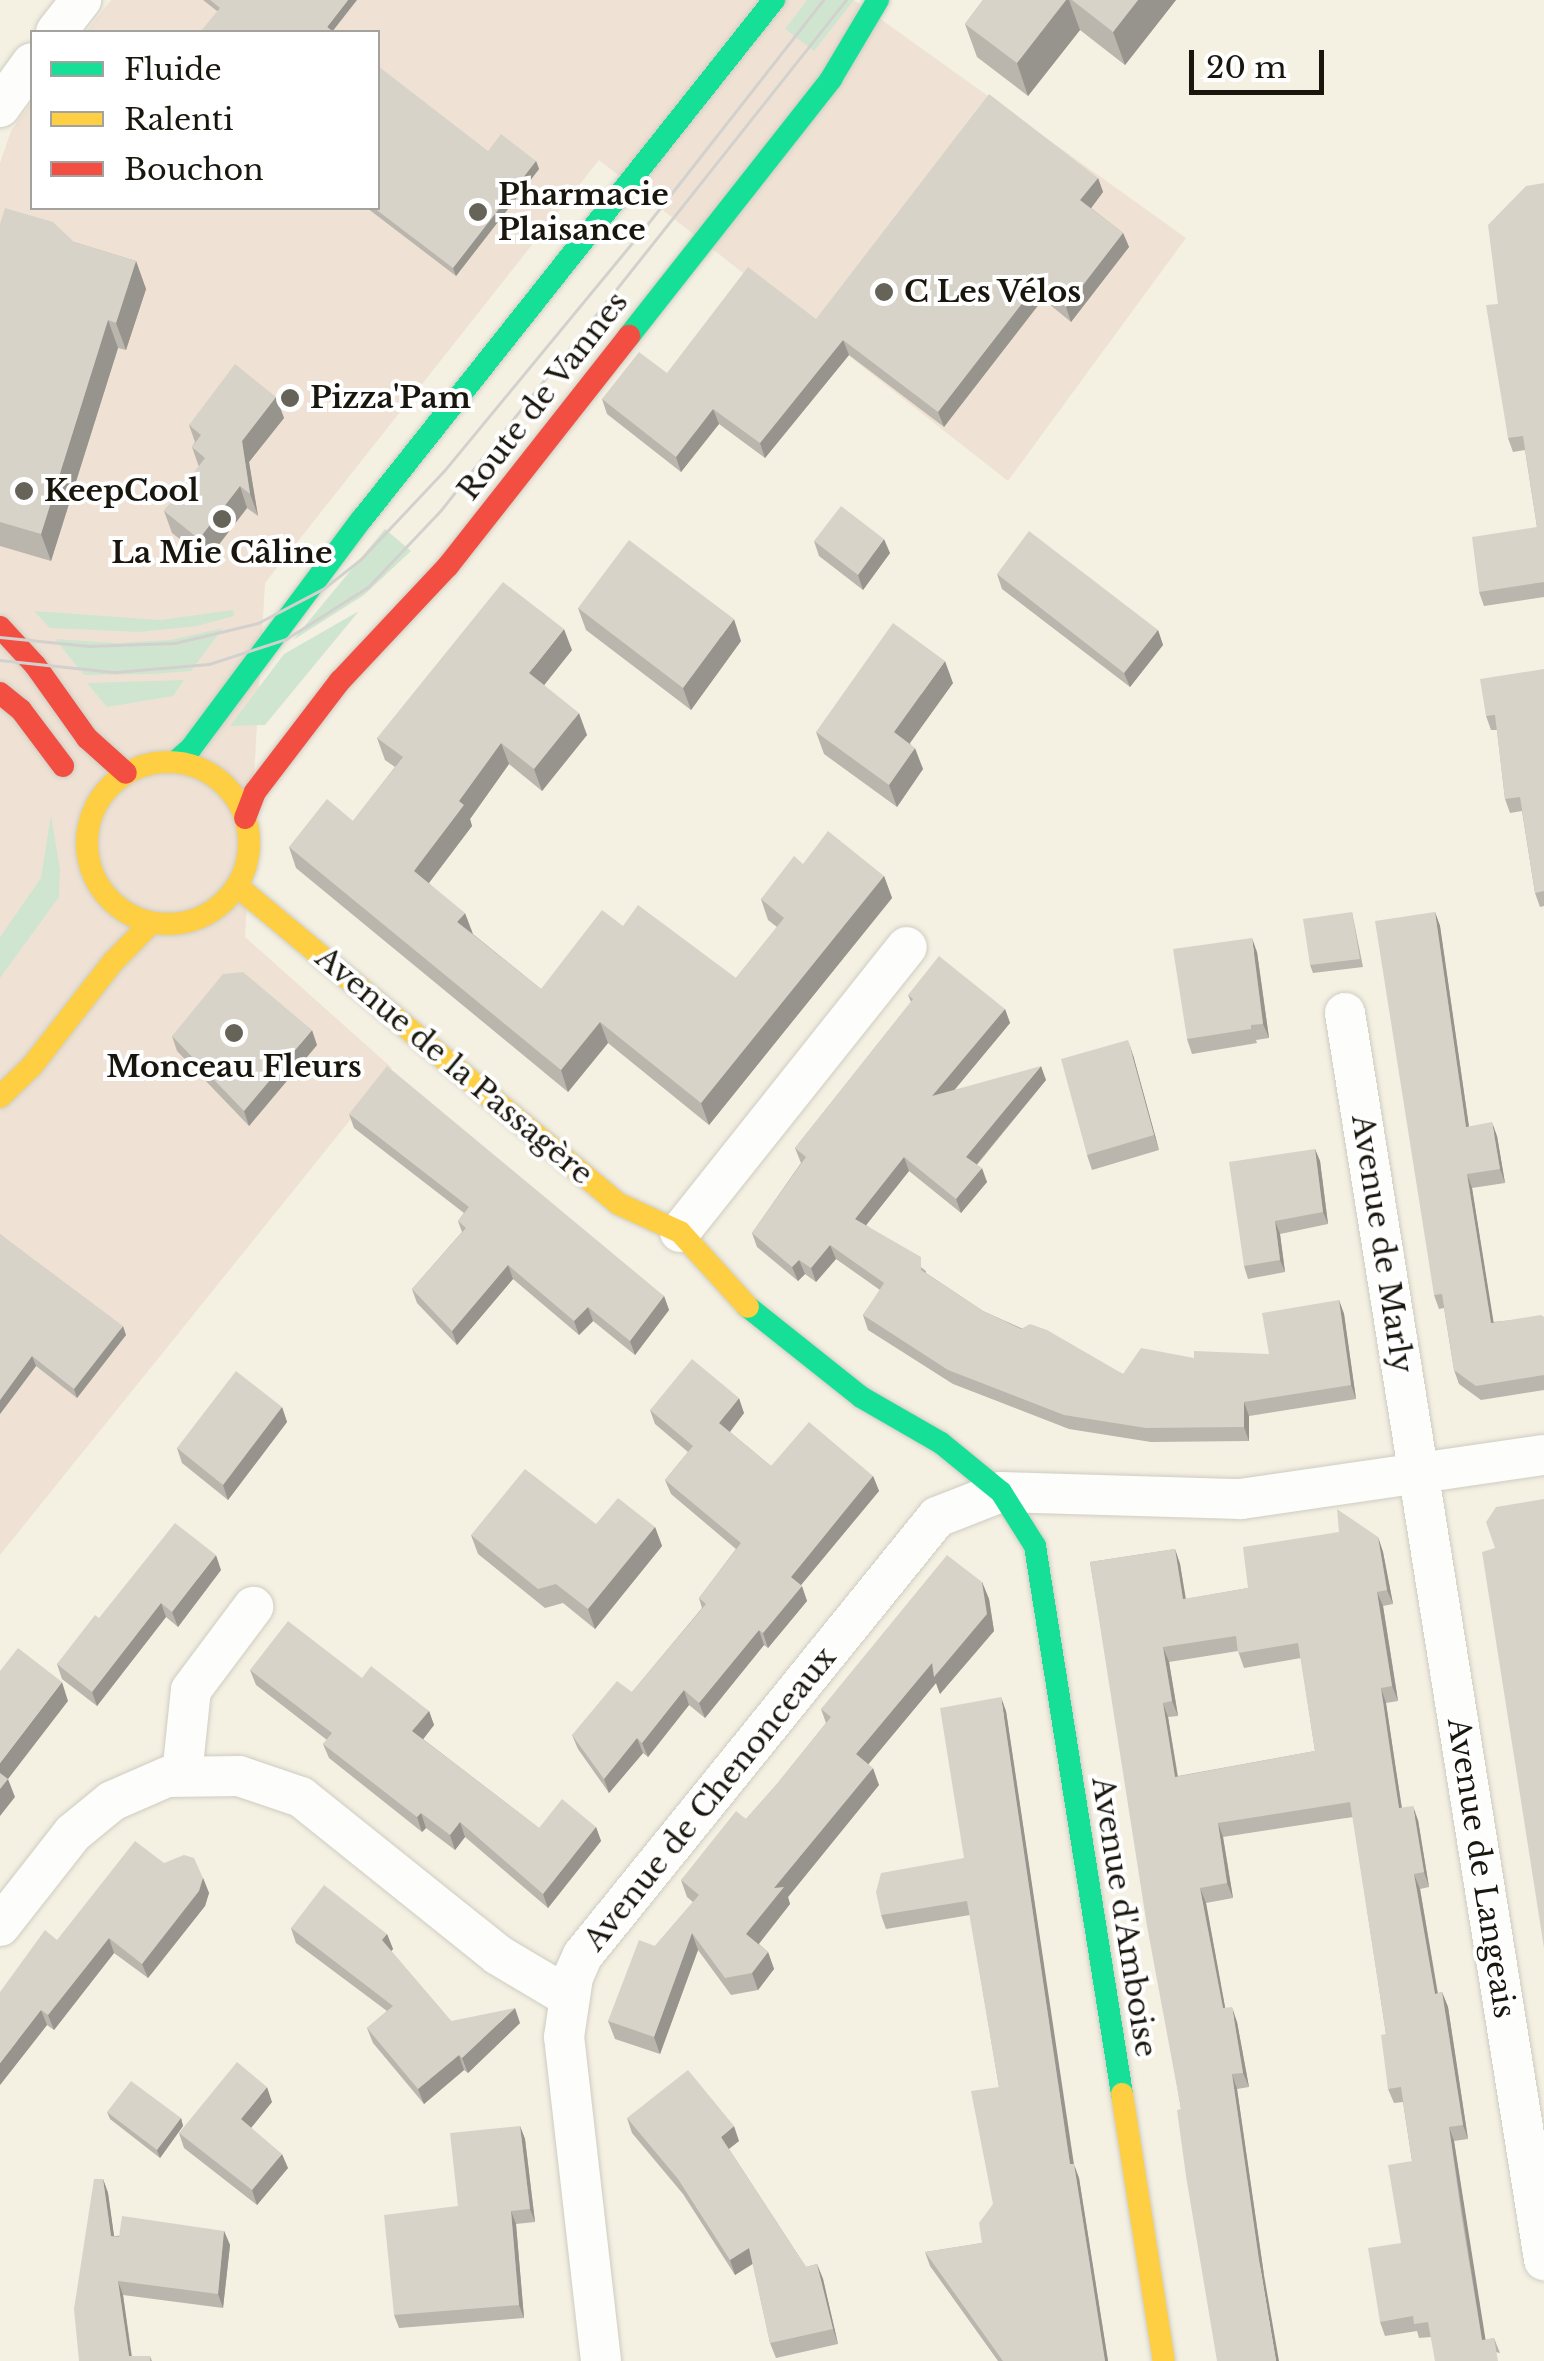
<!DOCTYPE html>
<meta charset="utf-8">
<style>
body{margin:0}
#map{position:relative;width:1544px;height:2361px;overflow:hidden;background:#f4f1e3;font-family:"Libre Baskerville",serif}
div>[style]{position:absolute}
.commercial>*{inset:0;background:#efe2d4}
.green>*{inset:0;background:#cfe5d0}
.roads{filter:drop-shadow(0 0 2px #cfccc1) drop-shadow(0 0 2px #cfccc1)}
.street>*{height:40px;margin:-20px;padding:0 20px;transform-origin:20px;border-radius:20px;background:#fdfdfb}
.fast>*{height:22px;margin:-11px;padding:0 11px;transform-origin:11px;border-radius:11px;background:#16e098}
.slow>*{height:22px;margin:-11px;padding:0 11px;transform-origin:11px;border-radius:11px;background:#ffcf43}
.slow>.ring{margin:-11px;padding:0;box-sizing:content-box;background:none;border:22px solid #ffcf43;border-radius:50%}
.jam>*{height:22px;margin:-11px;padding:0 11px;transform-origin:11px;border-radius:11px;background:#f24e42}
.tram>*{height:2.5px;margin:-1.25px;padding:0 1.25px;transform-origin:1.25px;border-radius:1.25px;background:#d2d1cd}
.wall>*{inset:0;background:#bab5ad}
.shaded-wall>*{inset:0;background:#97948d}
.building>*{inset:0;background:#d8d3c9}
.dots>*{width:28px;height:28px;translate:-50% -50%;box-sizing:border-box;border:5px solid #fff;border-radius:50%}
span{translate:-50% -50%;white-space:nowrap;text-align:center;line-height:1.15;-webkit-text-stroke:8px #fff;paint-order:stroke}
.poi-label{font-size:30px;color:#19160d;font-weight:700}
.left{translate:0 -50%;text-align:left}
.street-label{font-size:30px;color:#19160d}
.legend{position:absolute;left:30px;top:30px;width:350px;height:180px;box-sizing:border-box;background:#fff;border:2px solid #a3a29e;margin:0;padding:12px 18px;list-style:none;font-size:30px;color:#19160d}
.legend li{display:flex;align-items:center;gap:20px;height:50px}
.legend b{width:50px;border:2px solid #a3a29e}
.scale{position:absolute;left:1189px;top:50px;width:135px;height:45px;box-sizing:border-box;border:5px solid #19160d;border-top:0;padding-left:12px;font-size:30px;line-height:35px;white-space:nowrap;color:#19160d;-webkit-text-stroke:8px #fff;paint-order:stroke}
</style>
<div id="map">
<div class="commercial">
<div style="clip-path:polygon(111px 0,854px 0,1186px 238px,1008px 481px,599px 160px,265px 583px,245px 937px,392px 1068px,0 1555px,0 163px,11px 131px,32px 102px,32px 208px,378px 208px,378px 32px,86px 32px)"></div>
</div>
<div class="green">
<div style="clip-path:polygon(807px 0,854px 0,814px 51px,785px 29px)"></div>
<div style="clip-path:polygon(385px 529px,411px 551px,364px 595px,293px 640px)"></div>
<div style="clip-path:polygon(233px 610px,234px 616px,197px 626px,139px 632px,50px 628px,34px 611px,160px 620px)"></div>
<div style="clip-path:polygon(359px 611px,265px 725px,230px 726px,284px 654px)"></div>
<div style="clip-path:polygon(223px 628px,191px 671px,153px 674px,84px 675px,55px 639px,116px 643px,170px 640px)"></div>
<div style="clip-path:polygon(184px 680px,173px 696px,107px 707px,87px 683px)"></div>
<div style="clip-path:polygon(51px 815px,60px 870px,59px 897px,0 978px,0 937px,41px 878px)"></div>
</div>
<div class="roads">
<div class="street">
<div style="left:56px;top:32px;width:41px;rotate:-52deg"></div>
<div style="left:0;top:107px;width:54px;rotate:-54deg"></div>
<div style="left:1345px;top:1013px;width:1263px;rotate:80.93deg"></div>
<div style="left:680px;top:1232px;width:364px;rotate:-51.5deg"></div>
<div style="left:182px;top:1775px;width:85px;rotate:-84deg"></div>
<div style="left:191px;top:1690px;width:104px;rotate:-53.2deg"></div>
<div style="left:0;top:1926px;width:118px;rotate:-51.9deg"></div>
<div style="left:73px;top:1833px;width:50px;rotate:-39.4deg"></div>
<div style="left:112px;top:1801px;width:60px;rotate:-23.6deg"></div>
<div style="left:167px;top:1777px;width:72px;rotate:-0.8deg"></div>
<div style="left:239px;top:1776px;width:65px;rotate:18.7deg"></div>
<div style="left:301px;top:1797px;width:253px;rotate:38.7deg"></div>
<div style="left:498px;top:1955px;width:80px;rotate:30.7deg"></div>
<div style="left:601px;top:2361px;width:326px;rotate:-96.5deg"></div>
<div style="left:564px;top:2037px;width:61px;rotate:-81.5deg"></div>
<div style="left:573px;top:1977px;width:24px;rotate:-66deg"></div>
<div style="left:583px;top:1955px;width:563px;rotate:-51.05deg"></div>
<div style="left:937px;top:1517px;width:69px;rotate:-21.3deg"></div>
<div style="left:1001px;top:1492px;width:240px;rotate:1.7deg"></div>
<div style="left:1241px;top:1499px;width:306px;rotate:-8.3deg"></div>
</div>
<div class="fast">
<div style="left:629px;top:336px;width:327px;rotate:-51.8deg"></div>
<div style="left:831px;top:79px;width:92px;rotate:-59.3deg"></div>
<div style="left:175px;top:762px;width:21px;rotate:-41deg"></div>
<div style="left:191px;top:748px;width:286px;rotate:-53.3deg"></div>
<div style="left:362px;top:519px;width:663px;rotate:-51.56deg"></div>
<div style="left:748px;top:1307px;width:144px;rotate:38.5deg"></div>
<div style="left:861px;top:1397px;width:92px;rotate:29.9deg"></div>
<div style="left:941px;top:1443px;width:77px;rotate:39.2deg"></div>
<div style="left:1001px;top:1492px;width:64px;rotate:57.8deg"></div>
<div style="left:1035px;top:1546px;width:555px;rotate:80.98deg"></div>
</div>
<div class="slow">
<div class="ring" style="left:87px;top:762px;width:140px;height:140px"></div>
<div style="left:237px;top:886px;width:497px;rotate:39.8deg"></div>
<div style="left:619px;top:1204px;width:67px;rotate:24.7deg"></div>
<div style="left:680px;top:1232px;width:101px;rotate:47.8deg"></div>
<div style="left:0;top:1097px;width:45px;rotate:-44.1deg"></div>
<div style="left:32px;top:1066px;width:132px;rotate:-52.1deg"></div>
<div style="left:113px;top:962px;width:54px;rotate:-45.7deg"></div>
<div style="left:1122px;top:2094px;width:270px;rotate:81.1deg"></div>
</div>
<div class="jam">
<div style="left:0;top:627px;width:52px;rotate:47.4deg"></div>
<div style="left:35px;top:665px;width:90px;rotate:54.5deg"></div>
<div style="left:87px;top:738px;width:52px;rotate:41.9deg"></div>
<div style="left:0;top:693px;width:27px;rotate:39deg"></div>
<div style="left:21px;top:710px;width:70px;rotate:53.1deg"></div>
<div style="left:245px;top:818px;width:28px;rotate:-69deg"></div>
<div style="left:255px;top:792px;width:140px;rotate:-52.6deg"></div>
<div style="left:340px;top:681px;width:158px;rotate:-46.8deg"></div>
<div style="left:448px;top:566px;width:293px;rotate:-51.8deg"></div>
</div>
</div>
<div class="tram">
<div style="left:0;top:637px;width:89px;rotate:5.8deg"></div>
<div style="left:89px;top:646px;width:86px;rotate:-2deg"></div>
<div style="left:175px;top:643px;width:85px;rotate:-13.5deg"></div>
<div style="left:258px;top:623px;width:73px;rotate:-27.6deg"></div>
<div style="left:323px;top:589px;width:47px;rotate:-38.1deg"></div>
<div style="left:360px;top:560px;width:122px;rotate:-46.7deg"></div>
<div style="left:444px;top:471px;width:318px;rotate:-50.5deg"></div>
<div style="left:646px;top:226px;width:287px;rotate:-51.9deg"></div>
<div style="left:0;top:660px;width:116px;rotate:6deg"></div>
<div style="left:115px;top:672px;width:94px;rotate:-4.9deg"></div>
<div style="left:209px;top:664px;width:81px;rotate:-18deg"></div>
<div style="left:286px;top:639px;width:97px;rotate:-32.4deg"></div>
<div style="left:368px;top:587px;width:106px;rotate:-46.5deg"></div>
<div style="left:441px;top:510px;width:651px;rotate:-51.55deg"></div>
</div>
<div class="wall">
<div style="clip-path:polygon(203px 0,357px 0,217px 11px)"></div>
<div style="clip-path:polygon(983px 0,1176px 0,1125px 65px,1080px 30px,1028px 96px,977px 57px,965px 24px)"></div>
<div style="clip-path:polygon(488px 151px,536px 161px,539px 169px,456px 276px,367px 208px,378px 208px)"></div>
<div style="clip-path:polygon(1098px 178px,1103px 192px,1091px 208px,1123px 233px,1129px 247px,1071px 322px,1043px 299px,944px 427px,849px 355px,765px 458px,719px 424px,681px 472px,607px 414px,602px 399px,667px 373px,816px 319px)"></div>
<div style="clip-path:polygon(1544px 183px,1544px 597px,1484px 606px,1479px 592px,1537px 527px,1525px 450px,1513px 452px,1508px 438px,1498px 304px)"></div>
<div style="clip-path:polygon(0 224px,74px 242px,136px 261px,146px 289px,126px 350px,118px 348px,51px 561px,0 546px)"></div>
<div style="clip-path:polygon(276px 397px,284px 418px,249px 462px,258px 516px,247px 508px,207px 560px,172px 533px,164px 511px,199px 467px,192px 447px,195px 442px,189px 425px)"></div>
<div style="clip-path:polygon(814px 541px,890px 553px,863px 590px,819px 556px)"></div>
<div style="clip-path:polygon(997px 574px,1158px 630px,1163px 645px,1130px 687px,1002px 589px)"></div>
<div style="clip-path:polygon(578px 608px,741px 641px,691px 710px,586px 630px)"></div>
<div style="clip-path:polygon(572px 650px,544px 685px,587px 735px,542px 791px,509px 764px,470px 819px,472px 826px,429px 883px,473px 934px,541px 989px,623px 926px,736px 978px,777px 927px,768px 920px,761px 899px,803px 864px,884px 876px,892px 898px,709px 1125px,608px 1043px,568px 1092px,296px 868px,289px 847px,353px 821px,395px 767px,385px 760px,377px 738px)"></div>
<div style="clip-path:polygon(1544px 669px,1544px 906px,1540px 907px,1535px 893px,1522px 811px,1510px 813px,1505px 799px,1497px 730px,1491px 730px,1486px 716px)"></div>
<div style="clip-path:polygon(953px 683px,910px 743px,923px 769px,897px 807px,824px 754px,816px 732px)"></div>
<div style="clip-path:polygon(1352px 912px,1363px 967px,1313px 973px,1310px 965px)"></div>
<div style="clip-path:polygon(1435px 912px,1440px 926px,1469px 1127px,1497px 1136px,1505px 1183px,1472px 1188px,1493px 1322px,1544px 1317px,1544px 1390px,1481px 1400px,1459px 1384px,1454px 1370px,1444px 1308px,1439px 1309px,1434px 1295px)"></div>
<div style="clip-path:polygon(1257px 952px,1269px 1038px,1256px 1040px,1257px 1043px,1192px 1054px,1187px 1039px)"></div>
<div style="clip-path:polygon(908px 995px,1005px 1009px,1010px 1023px,954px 1090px,1046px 1080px,977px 1165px,987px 1182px,961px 1213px,909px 1171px,866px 1225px,926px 1271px,926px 1273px,983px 1311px,1123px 1374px,1194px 1358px,1269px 1354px,1339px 1300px,1344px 1314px,1356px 1399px,1249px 1416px,1249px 1441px,1151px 1442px,1069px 1429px,953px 1384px,868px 1330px,863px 1315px,880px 1290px,836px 1259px,816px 1282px,805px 1274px,798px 1281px,757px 1247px,752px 1233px,801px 1163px,795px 1148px,911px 1002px)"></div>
<div style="clip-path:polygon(172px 1036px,317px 1045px,249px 1126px,177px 1051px)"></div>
<div style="clip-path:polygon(1133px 1055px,1159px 1150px,1092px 1170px,1087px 1155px)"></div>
<div style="clip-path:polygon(349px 1114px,664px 1296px,669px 1310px,635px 1355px,593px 1321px,579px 1335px,513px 1279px,457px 1345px,417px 1303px,412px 1289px,462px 1232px,458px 1221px,464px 1213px,354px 1128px)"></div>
<div style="clip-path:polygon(1315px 1149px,1320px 1161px,1328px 1224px,1280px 1234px,1285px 1272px,1248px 1279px,1244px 1266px)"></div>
<div style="clip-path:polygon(0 1234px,126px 1335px,77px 1398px,36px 1366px,0 1414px)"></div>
<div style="clip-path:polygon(282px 1407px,287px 1422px,228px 1500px,182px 1463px,177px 1448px)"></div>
<div style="clip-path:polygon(650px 1410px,744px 1413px,730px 1432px,771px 1466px,873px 1476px,879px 1491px,801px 1585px,807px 1601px,768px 1648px,764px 1645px,705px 1718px,689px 1705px,648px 1757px,643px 1753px,609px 1793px,578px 1749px,572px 1735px,632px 1692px,702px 1608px,699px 1598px,736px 1549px,671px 1494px,665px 1480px,688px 1452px,655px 1424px)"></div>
<div style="clip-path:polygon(596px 1524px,655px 1527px,662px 1546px,595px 1629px,563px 1603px,545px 1608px,478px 1554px,471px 1535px)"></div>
<div style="clip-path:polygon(evenodd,1378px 1537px,1383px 1552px,1393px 1604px,1383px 1606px,1398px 1701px,1386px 1703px,1396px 1771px,1402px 1808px,1418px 1820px,1429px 1887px,1420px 1889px,1438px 1993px,1442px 1992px,1448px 2007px,1468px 2139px,1454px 2141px,1468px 2233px,1485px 2340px,1494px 2338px,1500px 2353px,1431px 2337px,1419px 2338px,1417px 2331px,1385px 2336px,1380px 2322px,1401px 2243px,1412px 2161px,1403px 2102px,1394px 2103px,1388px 2089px,1386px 2034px,1353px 1817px,1223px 1837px,1233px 1898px,1206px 1903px,1225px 2008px,1237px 2022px,1249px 2087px,1237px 2089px,1264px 2275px,1181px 2109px,1090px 1562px,1175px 1549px,1180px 1564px,1186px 1599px,1248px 1588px,1378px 1537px,1238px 1651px,1244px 1668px,1301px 1658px,1315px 1751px,1178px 1776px,1168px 1717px,1178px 1716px,1169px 1662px,1238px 1651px)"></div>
<div style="clip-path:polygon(221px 1570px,178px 1627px,166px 1617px,97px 1706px,62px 1679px,57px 1664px,99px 1618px)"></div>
<div style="clip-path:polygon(982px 1582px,989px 1599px,994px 1631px,940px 1694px,936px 1683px,868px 1764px,879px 1785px,788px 1897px,790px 1904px,759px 1944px,768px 1952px,774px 1969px,758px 1990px,731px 1995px,698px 1950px,660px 2054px,615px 2039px,608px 2021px,655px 1946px,693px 1902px,687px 1897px,681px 1880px,746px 1819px,777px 1784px,826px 1723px,821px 1709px)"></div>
<div style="clip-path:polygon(250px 1670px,362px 1678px,429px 1711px,434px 1725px,423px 1739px,539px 1828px,596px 1827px,601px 1841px,548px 1908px,465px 1837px,455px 1850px,426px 1828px,422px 1832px,329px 1758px,323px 1744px,327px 1740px,256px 1685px)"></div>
<div style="clip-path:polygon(1006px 1711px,1073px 2164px,1079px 2178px,1108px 2361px,998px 2361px,930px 2266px,925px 2252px,982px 2243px,993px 2204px,999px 2087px,970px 1915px,886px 1929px,881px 1915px,964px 1858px)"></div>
<div style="clip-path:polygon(164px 1863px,203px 1878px,209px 1893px,205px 1906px,148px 1978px,114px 1953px,54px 2030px,47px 2025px,0 2085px,57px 1940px)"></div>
<div style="clip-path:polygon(291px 1928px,387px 1934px,393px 1949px,391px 1951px,451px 2021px,520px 2023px,468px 2073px,464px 2070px,424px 2104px,373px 2043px,367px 2028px,387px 2011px,296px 1943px)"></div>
<div style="clip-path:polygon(272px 2102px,251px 2128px,288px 2168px,257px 2205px,184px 2148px,179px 2133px)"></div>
<div style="clip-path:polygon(107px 2112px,181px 2118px,183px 2126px,160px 2158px,110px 2119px)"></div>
<div style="clip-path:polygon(627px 2118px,739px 2141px,729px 2149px,806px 2267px,817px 2264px,823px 2279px,838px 2344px,776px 2358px,770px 2343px,753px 2264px,735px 2275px,683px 2194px,632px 2133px)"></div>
<div style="clip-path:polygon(520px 2126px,525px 2139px,535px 2222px,516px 2224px,524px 2318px,399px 2328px,394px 2315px,458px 2206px)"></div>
<div style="clip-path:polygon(103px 2179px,108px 2193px,114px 2236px,224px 2231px,230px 2245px,223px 2308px,123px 2295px,132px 2356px,150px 2356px,152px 2361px,79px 2361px)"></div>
</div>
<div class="shaded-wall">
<div style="clip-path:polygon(348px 0,357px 0,332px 32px,327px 27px)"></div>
<div style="clip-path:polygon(1066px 0,1069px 0,1080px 30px,1028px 96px,1017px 63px)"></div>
<div style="clip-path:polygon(1138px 0,1176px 0,1125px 65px,1113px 32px)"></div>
<div style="clip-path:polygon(536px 161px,539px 169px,456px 276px,453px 268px)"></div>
<div style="clip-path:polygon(1098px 178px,1103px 192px,1086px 215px,1080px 200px)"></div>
<div style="clip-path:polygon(1123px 233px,1129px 247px,1071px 322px,1066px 307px)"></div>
<div style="clip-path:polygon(136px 261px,146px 289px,126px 350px,116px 323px)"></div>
<div style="clip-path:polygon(1037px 284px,1043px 299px,944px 427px,938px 412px)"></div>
<div style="clip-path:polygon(108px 320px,118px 348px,51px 561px,41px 534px)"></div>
<div style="clip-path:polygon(843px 340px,849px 355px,765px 458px,760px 443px)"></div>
<div style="clip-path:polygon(276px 397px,284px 418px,249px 462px,258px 516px,250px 494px,242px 441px)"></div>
<div style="clip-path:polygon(713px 409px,719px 424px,681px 472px,676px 457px)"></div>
<div style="clip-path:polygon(240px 486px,247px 508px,207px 560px,199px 539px)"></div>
<div style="clip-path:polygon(884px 539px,890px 553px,863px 590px,858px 575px)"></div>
<div style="clip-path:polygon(734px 619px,741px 641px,691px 710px,683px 688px)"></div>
<div style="clip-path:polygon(564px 629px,572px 650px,537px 694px,529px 673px)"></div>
<div style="clip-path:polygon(1158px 630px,1163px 645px,1130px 687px,1124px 673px)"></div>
<div style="clip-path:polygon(945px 661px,953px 683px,902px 754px,894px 732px)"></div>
<div style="clip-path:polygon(579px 713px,587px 735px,542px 791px,534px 769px)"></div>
<div style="clip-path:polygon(501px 743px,509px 764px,470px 819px,472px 826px,422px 892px,414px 871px,459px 801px)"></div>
<div style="clip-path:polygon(915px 748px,923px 769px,897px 807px,889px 785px)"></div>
<div style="clip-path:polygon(884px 876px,892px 898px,709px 1125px,701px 1103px)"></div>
<div style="clip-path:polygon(1435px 912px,1440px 926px,1471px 1141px,1466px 1127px)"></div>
<div style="clip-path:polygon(465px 913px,473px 934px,457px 922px)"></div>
<div style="clip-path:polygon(1252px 938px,1257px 952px,1269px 1038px,1263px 1024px)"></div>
<div style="clip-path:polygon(1005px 1009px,1010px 1023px,937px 1111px,932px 1096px)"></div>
<div style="clip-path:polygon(600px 1022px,608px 1043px,568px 1092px,561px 1070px)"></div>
<div style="clip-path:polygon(312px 1030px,317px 1045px,249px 1126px,244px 1111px)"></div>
<div style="clip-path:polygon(1128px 1040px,1133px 1055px,1159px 1150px,1154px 1135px)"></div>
<div style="clip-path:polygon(1041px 1066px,1046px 1080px,971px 1171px,966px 1157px)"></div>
<div style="clip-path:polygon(1492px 1122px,1497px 1136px,1505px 1183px,1500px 1169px)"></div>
<div style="clip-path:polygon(1315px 1149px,1320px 1161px,1328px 1224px,1323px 1212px)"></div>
<div style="clip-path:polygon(904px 1157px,909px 1171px,860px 1233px,855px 1219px)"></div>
<div style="clip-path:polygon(982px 1168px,987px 1182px,961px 1213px,956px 1199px)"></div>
<div style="clip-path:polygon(1467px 1174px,1472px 1188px,1496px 1337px,1491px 1323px)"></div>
<div style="clip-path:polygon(1275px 1221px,1280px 1234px,1285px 1272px,1280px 1260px)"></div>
<div style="clip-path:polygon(830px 1245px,836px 1259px,816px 1282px,811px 1268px)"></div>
<div style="clip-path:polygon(799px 1260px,805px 1274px,798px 1281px,792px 1267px)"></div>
<div style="clip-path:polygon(508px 1265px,513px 1279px,457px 1345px,452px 1331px)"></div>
<div style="clip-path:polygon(664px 1296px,669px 1310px,635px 1355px,630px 1341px)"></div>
<div style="clip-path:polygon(1339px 1300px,1344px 1314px,1356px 1399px,1351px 1385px)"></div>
<div style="clip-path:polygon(588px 1307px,593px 1321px,579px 1335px,574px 1321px)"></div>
<div style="clip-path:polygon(123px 1326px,126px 1335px,77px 1398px,74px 1389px)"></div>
<div style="clip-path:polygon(32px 1356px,36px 1366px,0 1414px,0 1400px)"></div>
<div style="clip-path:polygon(739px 1398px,744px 1413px,725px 1438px,719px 1423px)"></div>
<div style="clip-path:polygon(1244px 1402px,1249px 1416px,1249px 1441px,1244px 1427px)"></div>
<div style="clip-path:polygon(282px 1407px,287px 1422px,228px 1500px,223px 1485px)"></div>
<div style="clip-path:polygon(873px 1476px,879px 1491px,796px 1591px,791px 1577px)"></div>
<div style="clip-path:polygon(655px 1527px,662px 1546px,595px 1629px,588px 1609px)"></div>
<div style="clip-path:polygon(1378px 1537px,1383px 1552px,1393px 1604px,1387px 1590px)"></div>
<div style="clip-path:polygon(1175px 1549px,1180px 1564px,1188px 1614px,1183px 1599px)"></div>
<div style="clip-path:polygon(216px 1555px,221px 1570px,178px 1627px,172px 1612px)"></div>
<div style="clip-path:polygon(982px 1582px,989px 1599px,994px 1631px,940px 1694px,936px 1683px,862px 1772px,856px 1754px,932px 1663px)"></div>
<div style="clip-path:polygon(802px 1586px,807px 1601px,768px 1648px,763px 1633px)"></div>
<div style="clip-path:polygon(1377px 1592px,1383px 1606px,1398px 1701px,1392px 1686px)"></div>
<div style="clip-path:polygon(161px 1603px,166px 1617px,97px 1706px,92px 1692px)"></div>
<div style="clip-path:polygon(759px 1630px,764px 1645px,705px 1718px,699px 1703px)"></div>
<div style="clip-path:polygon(1163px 1647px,1169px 1662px,1178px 1716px,1172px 1701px)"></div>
<div style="clip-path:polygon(62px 1682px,68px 1701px,8px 1779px,15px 1797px,0 1816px,0 1763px)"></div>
<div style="clip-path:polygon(1381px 1688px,1386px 1703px,1404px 1823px,1399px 1808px)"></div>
<div style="clip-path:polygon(684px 1690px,689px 1705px,648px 1757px,642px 1743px)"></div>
<div style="clip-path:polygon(1001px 1697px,1006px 1711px,1076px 2178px,1070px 2164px)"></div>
<div style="clip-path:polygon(1163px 1703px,1168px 1717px,1180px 1792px,1175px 1777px)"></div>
<div style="clip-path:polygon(429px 1711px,434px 1725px,418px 1746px,412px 1731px)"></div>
<div style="clip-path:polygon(637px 1738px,643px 1753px,609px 1793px,604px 1779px)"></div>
<div style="clip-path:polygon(873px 1768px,879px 1785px,788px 1897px,790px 1904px,753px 1951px,746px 1934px,774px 1888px)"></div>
<div style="clip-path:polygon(1413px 1806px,1418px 1820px,1429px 1887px,1424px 1872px)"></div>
<div style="clip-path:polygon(421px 1813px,426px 1828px,422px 1832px,417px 1817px)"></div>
<div style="clip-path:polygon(460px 1822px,465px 1837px,455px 1850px,450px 1835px)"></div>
<div style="clip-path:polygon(1218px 1823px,1223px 1837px,1233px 1898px,1227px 1883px)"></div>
<div style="clip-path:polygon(596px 1827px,601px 1841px,548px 1908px,543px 1894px)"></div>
<div style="clip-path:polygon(1414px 1874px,1420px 1889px,1440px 2008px,1435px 1994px)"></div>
<div style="clip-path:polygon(203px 1878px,209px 1893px,205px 1906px,148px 1978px,142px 1964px)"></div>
<div style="clip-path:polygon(1200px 1888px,1206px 1903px,1228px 2023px,1223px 2008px)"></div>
<div style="clip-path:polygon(692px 1933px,698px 1950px,660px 2054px,654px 2037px)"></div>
<div style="clip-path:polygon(387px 1934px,393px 1949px,388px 1955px,382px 1940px)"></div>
<div style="clip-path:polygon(109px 1938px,114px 1953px,54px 2030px,48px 2015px)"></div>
<div style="clip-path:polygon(768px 1952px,774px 1969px,758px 1990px,752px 1973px)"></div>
<div style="clip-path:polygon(1442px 1992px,1448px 2007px,1468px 2139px,1463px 2125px)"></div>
<div style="clip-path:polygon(1232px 2007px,1237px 2022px,1249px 2087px,1243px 2073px)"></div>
<div style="clip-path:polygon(515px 2008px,520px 2023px,468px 2073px,462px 2058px)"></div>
<div style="clip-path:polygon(41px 2010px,47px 2025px,0 2085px,0 2063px)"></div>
<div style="clip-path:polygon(459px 2055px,464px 2070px,424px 2104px,418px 2089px)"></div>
<div style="clip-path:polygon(1232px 2074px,1237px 2089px,1264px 2275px,1279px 2361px,1276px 2361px,1259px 2260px)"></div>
<div style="clip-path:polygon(267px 2087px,272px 2102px,246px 2134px,241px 2119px)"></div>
<div style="clip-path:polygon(181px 2118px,183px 2126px,160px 2158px,157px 2150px)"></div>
<div style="clip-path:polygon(520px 2126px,525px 2139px,535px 2222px,530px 2209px)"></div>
<div style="clip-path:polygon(734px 2126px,739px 2141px,726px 2151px,721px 2137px)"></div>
<div style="clip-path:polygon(1449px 2127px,1454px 2141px,1488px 2355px,1482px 2340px)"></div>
<div style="clip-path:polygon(282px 2154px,288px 2168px,257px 2205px,252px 2190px)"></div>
<div style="clip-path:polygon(1074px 2164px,1079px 2178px,1108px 2361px,1105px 2361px)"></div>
<div style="clip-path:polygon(103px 2179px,108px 2193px,116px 2250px,111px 2236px)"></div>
<div style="clip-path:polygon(511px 2211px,516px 2224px,524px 2318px,519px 2305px)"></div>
<div style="clip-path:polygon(224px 2231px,230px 2245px,223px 2308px,218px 2294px)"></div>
<div style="clip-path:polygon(749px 2248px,755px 2262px,735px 2275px,730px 2260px)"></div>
<div style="clip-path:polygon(817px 2264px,823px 2279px,838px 2344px,833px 2329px)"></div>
<div style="clip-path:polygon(118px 2281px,123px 2295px,132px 2361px,129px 2356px)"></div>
</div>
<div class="building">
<div style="clip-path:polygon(210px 0,348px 0,327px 27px,334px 32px,200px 32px,220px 8px)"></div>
<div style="clip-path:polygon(983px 0,1066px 0,1017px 63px,965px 24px)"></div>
<div style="clip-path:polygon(1072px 0,1138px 0,1113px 32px)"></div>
<div style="clip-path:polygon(378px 66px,488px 151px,501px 134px,536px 161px,453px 268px,374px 208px,378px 208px)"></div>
<div style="clip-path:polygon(989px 94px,1098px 178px,1080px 200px,1123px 233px,1066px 307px,1037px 284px,938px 412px,843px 340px,760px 443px,713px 409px,676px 457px,602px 399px,639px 352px,667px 373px,748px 267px,816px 319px)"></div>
<div style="clip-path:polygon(1544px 183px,1544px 582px,1479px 592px,1472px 537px,1537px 527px,1523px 436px,1508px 438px,1486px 305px,1498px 304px,1488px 225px,1526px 186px)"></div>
<div style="clip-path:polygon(5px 208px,53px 222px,74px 242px,136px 261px,116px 323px,108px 320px,41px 534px,0 522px,0 224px)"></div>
<div style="clip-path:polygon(235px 364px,276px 397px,242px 441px,250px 494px,240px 486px,199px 539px,164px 511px,205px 458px,192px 447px,201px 435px,189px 425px)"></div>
<div style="clip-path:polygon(841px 506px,884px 539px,858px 575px,814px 541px)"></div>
<div style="clip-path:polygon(1029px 531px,1158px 630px,1124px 673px,997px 574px)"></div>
<div style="clip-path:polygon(629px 540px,734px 619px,683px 688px,578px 608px)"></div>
<div style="clip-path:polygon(503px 582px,564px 629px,529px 673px,579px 713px,534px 769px,501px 743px,459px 801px,464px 805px,414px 871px,465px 913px,457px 922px,541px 989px,602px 910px,623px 926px,638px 905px,736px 978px,784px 918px,761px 899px,794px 856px,803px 864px,828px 831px,884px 876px,701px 1103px,600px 1022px,561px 1070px,289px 847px,327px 799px,353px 821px,403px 757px,377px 738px)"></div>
<div style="clip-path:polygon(893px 623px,945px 661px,894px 732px,915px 748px,889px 785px,816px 732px)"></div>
<div style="clip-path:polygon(1544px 669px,1544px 891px,1535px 893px,1520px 797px,1505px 799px,1495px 715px,1486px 716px,1480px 679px)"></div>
<div style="clip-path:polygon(1352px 912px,1360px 959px,1310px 965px,1303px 919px)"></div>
<div style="clip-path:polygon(1435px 912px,1466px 1127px,1492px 1122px,1500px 1169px,1467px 1174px,1491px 1323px,1541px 1315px,1544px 1317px,1544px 1375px,1476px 1386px,1454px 1370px,1442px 1294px,1434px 1295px,1375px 921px)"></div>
<div style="clip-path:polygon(1252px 938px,1263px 1024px,1251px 1025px,1251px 1029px,1187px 1039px,1173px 949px)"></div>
<div style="clip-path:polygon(939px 956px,1005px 1009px,932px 1096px,1041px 1066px,966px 1157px,982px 1168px,956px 1199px,904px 1157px,855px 1219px,921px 1257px,921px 1270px,983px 1311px,1021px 1329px,1030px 1324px,1047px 1330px,1123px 1374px,1141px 1348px,1194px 1358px,1194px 1351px,1269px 1354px,1262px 1313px,1339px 1300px,1351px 1385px,1244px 1402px,1244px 1427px,1146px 1428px,1064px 1415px,948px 1370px,863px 1315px,884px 1283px,830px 1245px,811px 1268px,799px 1260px,792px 1267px,752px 1233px,806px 1157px,795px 1148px,913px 999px,908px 995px)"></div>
<div style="clip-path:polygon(243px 972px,312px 1030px,244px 1111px,172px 1036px,223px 974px)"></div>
<div style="clip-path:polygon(1128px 1040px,1154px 1135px,1087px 1155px,1061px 1059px)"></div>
<div style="clip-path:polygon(387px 1066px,664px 1296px,630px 1341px,588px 1307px,574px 1321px,508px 1265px,452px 1331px,412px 1289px,466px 1228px,458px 1221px,469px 1207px,349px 1114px)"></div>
<div style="clip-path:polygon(1315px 1149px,1323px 1212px,1275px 1221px,1280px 1260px,1244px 1266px,1229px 1162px)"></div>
<div style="clip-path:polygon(0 1234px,123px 1326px,74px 1389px,32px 1356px,0 1400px)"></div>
<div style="clip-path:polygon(692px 1359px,739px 1398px,719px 1423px,771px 1466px,809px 1422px,873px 1476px,791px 1577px,802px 1586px,763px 1633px,759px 1630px,699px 1703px,684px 1690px,642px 1743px,637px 1738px,604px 1779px,572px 1735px,617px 1681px,632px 1692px,706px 1604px,699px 1598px,741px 1543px,665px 1480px,693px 1446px,650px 1410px)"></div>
<div style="clip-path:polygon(236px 1371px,282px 1407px,223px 1485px,177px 1448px)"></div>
<div style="clip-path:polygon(525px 1469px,596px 1524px,618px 1498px,655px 1527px,588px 1609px,556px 1584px,538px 1589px,471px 1535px)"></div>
<div style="clip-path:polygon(1544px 1499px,1544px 1948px,1482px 1552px,1495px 1548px,1486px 1522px,1496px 1507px)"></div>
<div style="clip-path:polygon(evenodd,1337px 1509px,1378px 1537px,1387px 1590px,1377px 1592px,1392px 1686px,1381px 1688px,1391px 1757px,1399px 1808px,1413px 1806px,1424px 1872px,1414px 1874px,1435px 1994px,1442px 1992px,1463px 2125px,1449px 2127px,1462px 2219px,1482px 2340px,1494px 2338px,1498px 2361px,1435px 2361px,1428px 2322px,1414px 2324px,1413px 2316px,1380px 2322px,1368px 2248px,1401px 2243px,1388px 2165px,1412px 2161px,1401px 2087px,1388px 2089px,1381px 2035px,1386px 2034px,1350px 1802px,1218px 1823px,1227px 1883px,1200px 1888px,1223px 2008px,1232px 2007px,1243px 2073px,1232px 2074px,1259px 2260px,1276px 2361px,1217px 2361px,1186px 2176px,1177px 2110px,1181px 2109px,1147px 1926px,1090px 1562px,1175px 1549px,1183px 1599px,1248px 1588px,1243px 1547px,1339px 1532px,1337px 1509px,1236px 1636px,1238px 1653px,1298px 1643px,1315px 1751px,1175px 1777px,1163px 1703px,1172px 1701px,1163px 1647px,1236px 1636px)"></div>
<div style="clip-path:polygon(175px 1523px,216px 1555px,172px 1612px,161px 1603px,92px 1692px,57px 1664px,95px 1615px,99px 1618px)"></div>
<div style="clip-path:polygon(947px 1555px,982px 1582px,987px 1614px,934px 1677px,932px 1663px,856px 1754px,873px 1768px,774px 1888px,784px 1887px,746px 1934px,768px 1952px,752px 1973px,725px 1978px,692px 1933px,654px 2037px,608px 2021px,639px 1940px,655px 1946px,699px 1895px,681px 1880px,736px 1811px,746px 1819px,777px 1784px,831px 1717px,821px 1709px)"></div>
<div style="clip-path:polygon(288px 1621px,362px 1678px,371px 1666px,429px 1711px,412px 1731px,539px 1828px,562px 1799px,596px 1827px,543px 1894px,460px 1822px,450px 1835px,421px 1813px,417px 1817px,323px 1744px,332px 1733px,250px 1670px)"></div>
<div style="clip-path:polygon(18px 1648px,62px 1682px,0 1763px,0 1671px)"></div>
<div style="clip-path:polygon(1001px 1697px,1070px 2164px,1074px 2164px,1105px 2361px,1003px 2361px,925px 2252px,982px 2243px,979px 2223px,993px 2204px,971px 2091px,999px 2087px,967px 1901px,881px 1915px,876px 1892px,881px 1873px,964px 1858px,940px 1708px)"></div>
<div style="clip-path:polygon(0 1773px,8px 1779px,0 1789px)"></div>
<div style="clip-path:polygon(135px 1841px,164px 1863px,184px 1855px,194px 1858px,203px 1878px,199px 1891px,142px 1964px,109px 1938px,48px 2015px,41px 2010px,0 2063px,0 1992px,45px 1930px,57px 1940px)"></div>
<div style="clip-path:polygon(324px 1885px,387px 1934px,382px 1940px,451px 2021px,515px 2008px,462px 2058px,459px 2055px,418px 2089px,367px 2028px,393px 2006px,291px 1928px)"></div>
<div style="clip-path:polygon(237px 2062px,267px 2087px,241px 2119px,282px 2154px,252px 2190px,179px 2133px)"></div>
<div style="clip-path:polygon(688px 2070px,734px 2126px,721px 2137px,806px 2267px,817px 2264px,833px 2329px,770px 2343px,749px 2248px,730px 2260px,678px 2179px,627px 2118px)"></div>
<div style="clip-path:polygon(131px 2081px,181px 2118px,157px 2150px,107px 2112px)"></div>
<div style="clip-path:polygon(520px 2126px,530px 2209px,511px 2211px,519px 2305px,394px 2315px,384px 2215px,458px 2206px,450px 2133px)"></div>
<div style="clip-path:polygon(94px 2179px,103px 2179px,111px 2236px,119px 2237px,122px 2216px,224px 2231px,218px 2294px,118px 2281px,129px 2356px,150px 2356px,150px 2361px,79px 2361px,74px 2309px)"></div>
</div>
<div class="dots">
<div style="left:478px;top:212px;background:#666358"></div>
<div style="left:884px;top:292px;background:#666358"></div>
<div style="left:290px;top:398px;background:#666358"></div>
<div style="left:24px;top:491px;background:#666358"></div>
<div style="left:222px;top:519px;background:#666358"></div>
<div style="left:234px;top:1033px;background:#666358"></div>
</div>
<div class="poi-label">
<span class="left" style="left:498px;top:212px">Pharmacie<br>Plaisance</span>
<span class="left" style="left:904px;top:292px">C Les Vélos</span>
<span class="left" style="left:310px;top:398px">Pizza'Pam</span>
<span class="left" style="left:44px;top:491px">KeepCool</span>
<span style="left:222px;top:553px">La Mie Câline</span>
<span style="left:234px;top:1067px">Monceau Fleurs</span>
</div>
<div class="street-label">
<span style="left:543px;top:396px;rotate:-52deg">Route de Vannes</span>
<span style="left:454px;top:1066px;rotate:40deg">Avenue de la Passagère</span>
<span style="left:1382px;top:1244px;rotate:81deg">Avenue de Marly</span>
<span style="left:710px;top:1799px;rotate:-51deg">Avenue de Chenonceaux</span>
<span style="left:1481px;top:1868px;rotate:81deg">Avenue de Langeais</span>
<span style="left:1124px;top:1917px;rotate:81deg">Avenue d'Amboise</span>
</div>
<ul class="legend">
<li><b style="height:12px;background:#16e098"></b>Fluide</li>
<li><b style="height:12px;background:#ffcf43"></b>Ralenti</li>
<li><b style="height:12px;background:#f24e42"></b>Bouchon</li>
</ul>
<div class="scale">20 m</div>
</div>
